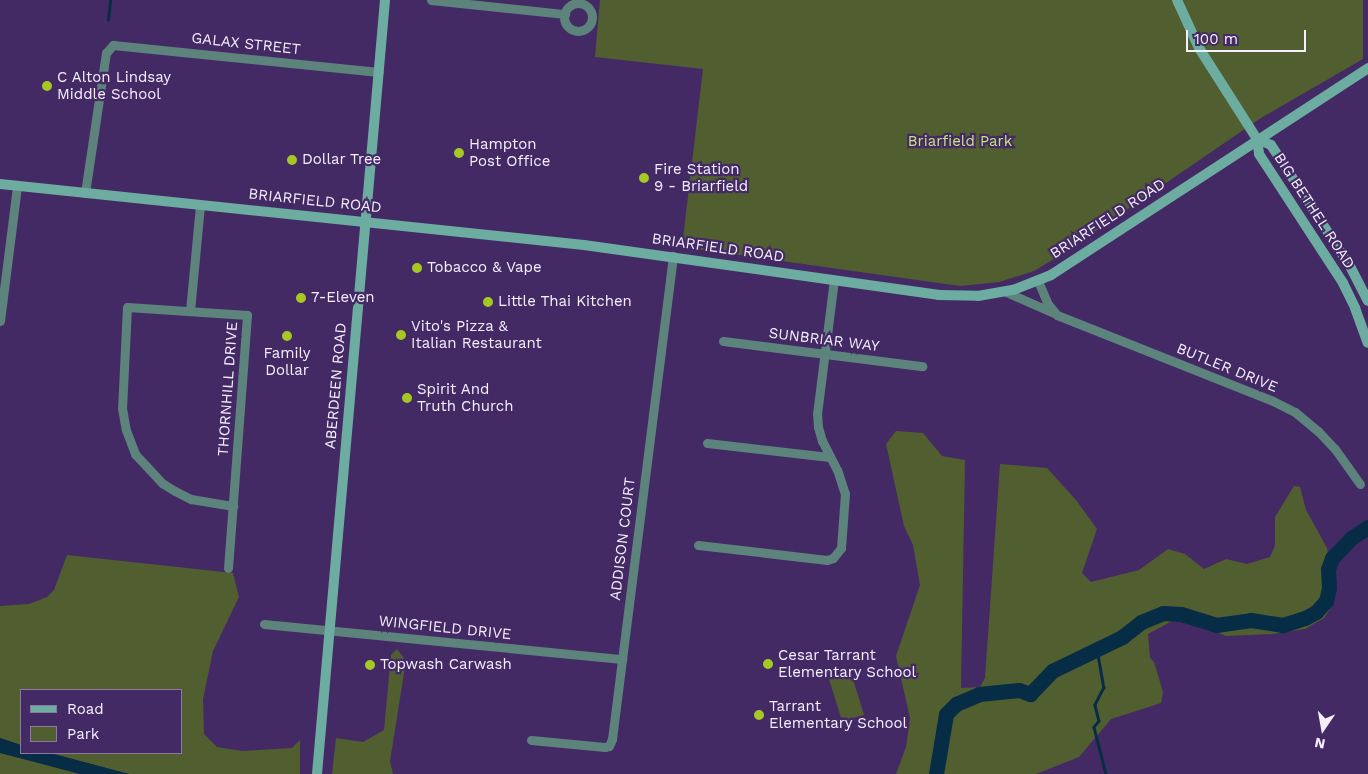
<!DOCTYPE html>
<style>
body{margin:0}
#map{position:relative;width:1368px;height:774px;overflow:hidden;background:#442a64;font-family:"Work Sans",sans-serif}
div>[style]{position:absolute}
.green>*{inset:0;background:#515e30}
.water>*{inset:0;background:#062d45}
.stream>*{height:2.5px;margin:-1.25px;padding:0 1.25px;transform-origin:1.25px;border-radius:1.25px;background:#062d45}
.river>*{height:15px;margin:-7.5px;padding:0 7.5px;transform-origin:7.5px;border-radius:7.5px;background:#062d45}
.street>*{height:9px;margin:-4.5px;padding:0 4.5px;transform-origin:4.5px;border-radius:4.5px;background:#5c837c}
.street>.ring{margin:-4.5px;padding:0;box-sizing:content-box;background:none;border:9px solid #5c837c;border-radius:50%}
.secondary>*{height:10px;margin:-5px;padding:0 5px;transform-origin:5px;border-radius:5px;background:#6caca1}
.dots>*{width:14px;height:14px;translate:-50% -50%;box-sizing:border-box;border:2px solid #442a64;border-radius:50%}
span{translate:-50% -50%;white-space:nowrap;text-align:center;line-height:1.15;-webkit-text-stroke:4.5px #442a64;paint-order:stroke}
.street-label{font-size:15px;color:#f4effd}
.poi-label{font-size:15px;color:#f4effd}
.left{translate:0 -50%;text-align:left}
.park-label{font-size:15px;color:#c6e27e}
.legend{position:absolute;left:20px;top:689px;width:162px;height:65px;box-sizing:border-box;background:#442a64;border:1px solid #8a79a1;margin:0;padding:6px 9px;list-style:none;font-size:15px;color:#f4effd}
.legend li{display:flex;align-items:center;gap:10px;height:25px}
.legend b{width:25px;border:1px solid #8a79a1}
.north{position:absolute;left:1298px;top:704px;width:50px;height:50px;-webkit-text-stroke:4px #442a64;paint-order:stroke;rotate:192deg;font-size:14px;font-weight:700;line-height:20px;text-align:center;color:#f4effd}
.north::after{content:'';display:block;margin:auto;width:18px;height:22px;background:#f4effd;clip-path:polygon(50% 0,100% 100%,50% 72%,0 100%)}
.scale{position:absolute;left:1186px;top:30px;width:120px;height:22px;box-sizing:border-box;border:2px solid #f4effd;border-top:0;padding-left:6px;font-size:15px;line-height:18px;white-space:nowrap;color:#f4effd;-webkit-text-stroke:4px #442a64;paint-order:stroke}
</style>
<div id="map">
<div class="green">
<div style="clip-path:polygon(600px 0,1363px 0,1363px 59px,1261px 118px,1062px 254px,1034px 271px,999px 282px,960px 286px,682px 247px,703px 69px,595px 57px)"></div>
<div style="clip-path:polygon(896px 431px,923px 433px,942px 456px,965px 460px,961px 688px,980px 687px,985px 678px,1000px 464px,1047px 468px,1076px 500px,1097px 529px,1082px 573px,1091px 582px,1139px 570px,1168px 549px,1185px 554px,1204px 569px,1226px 559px,1247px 564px,1270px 557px,1275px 546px,1275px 517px,1294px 486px,1300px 487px,1306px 510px,1327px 548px,1333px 578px,1330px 609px,1324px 618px,1305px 629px,1273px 634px,1226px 636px,1194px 623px,1174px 620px,1148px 634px,1150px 658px,1154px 662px,1163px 692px,1161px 703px,1111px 719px,1079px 757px,1036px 774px,896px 774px,906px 747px,910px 718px,896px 656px,920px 585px,913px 545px,904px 526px,886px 444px)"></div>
<div style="clip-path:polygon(67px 555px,233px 573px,239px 597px,213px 651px,203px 699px,204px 734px,217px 747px,242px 751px,292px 748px,300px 740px,300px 774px,129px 774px,50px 753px,181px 753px,181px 690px,21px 690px,21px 745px,0 738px,0 606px,29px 604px,47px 597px,54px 590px)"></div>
<div style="clip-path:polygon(397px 649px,406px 661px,390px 761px,393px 774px,332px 774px,336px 738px,363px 742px,384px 730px,391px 655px)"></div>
<div style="clip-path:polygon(851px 673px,864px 715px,842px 721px,829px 679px)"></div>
<div style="clip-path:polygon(0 753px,16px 756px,80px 774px,0 774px)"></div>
</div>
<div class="water">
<div style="clip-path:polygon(0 738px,21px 745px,21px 753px,50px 753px,129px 774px,80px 774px,0 753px)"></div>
</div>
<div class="stream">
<div style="left:108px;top:20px;width:20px;rotate:-84deg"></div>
<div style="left:1097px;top:649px;width:39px;rotate:80deg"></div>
<div style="left:1104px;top:687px;width:20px;rotate:117deg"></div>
<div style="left:1095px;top:705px;width:16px;rotate:76deg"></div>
<div style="left:1099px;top:721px;width:8px;rotate:130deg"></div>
<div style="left:1094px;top:727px;width:49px;rotate:75.7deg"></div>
</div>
<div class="river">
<div style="left:936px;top:774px;width:61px;rotate:-80.5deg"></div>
<div style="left:946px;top:714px;width:14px;rotate:-45deg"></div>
<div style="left:956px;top:704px;width:25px;rotate:-23deg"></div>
<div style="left:979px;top:694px;width:40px;rotate:-5.7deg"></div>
<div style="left:1019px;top:690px;width:12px;rotate:20deg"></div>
<div style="left:1030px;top:694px;width:32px;rotate:-46deg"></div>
<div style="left:1052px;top:671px;width:78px;rotate:-25.9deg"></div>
<div style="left:1122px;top:637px;width:24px;rotate:-38deg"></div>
<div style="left:1141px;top:622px;width:24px;rotate:-22deg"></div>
<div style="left:1163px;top:613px;width:18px;rotate:3deg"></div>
<div style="left:1181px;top:614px;width:37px;rotate:17deg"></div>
<div style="left:1216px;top:625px;width:35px;rotate:-8deg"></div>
<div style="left:1251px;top:620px;width:32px;rotate:9deg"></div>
<div style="left:1283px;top:625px;width:23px;rotate:-18deg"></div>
<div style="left:1305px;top:618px;width:13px;rotate:-29deg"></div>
<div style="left:1316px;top:612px;width:15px;rotate:-48deg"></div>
<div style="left:1326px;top:601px;width:13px;rotate:-77deg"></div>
<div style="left:1329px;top:588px;width:19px;rotate:-93deg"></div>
<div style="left:1328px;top:569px;width:12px;rotate:-70deg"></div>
<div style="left:1332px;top:558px;width:28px;rotate:-46deg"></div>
<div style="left:1351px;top:538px;width:20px;rotate:-33deg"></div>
</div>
<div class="street">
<div style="left:431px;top:0;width:135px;rotate:6deg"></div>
<div class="ring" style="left:564px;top:3px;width:19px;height:19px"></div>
<div style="left:85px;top:193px;width:142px;rotate:-81.5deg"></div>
<div style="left:106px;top:53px;width:11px;rotate:-49deg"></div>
<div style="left:113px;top:45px;width:267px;rotate:5.8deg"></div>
<div style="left:1038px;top:281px;width:25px;rotate:67deg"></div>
<div style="left:1048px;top:304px;width:14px;rotate:51deg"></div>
<div style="left:1057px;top:315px;width:232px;rotate:21.7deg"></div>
<div style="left:1273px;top:401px;width:25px;rotate:27deg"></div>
<div style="left:1295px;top:412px;width:30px;rotate:40deg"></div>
<div style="left:1318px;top:431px;width:25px;rotate:47deg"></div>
<div style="left:1335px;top:449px;width:43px;rotate:54.5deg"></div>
<div style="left:1006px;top:292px;width:52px;rotate:23.6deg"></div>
<div style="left:190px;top:311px;width:106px;rotate:-84.6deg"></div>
<div style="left:0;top:321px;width:136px;rotate:-82.8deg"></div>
<div style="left:723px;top:341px;width:201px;rotate:7.2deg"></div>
<div style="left:707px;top:443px;width:123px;rotate:6.5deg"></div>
<div style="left:698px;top:545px;width:130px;rotate:6.6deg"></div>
<div style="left:827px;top:560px;width:6px;rotate:-18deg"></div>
<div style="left:833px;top:558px;width:13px;rotate:-51deg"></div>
<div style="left:841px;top:548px;width:54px;rotate:-85.8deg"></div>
<div style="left:845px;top:494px;width:25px;rotate:-108deg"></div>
<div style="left:837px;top:470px;width:33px;rotate:-117deg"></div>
<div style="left:822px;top:441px;width:15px;rotate:-106deg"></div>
<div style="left:818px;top:427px;width:13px;rotate:-94deg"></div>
<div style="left:817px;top:414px;width:135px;rotate:-82.8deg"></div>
<div style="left:228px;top:568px;width:254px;rotate:-85.7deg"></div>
<div style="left:247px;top:315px;width:120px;rotate:-176.2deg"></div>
<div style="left:127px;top:307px;width:101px;rotate:92.8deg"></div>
<div style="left:122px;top:408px;width:22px;rotate:80deg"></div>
<div style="left:126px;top:430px;width:26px;rotate:69deg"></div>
<div style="left:135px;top:454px;width:40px;rotate:47deg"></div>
<div style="left:162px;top:483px;width:15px;rotate:32deg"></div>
<div style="left:175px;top:491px;width:18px;rotate:27deg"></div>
<div style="left:191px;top:499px;width:43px;rotate:9.5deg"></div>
<div style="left:264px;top:624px;width:360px;rotate:5.6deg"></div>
<div style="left:531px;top:740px;width:74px;rotate:5.4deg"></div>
<div style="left:605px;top:747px;width:4px;rotate:-14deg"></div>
<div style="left:609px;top:746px;width:8px;rotate:-67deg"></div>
<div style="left:612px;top:739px;width:487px;rotate:-82.8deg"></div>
</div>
<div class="secondary">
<div style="left:1177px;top:0;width:53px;rotate:65.4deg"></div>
<div style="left:1199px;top:48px;width:108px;rotate:57.5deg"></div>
<div style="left:1257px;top:139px;width:15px;rotate:82deg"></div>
<div style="left:1259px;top:154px;width:154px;rotate:56.9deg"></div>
<div style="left:1343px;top:283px;width:28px;rotate:64deg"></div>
<div style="left:1355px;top:308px;width:37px;rotate:70deg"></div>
<div style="left:1257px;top:139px;width:15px;rotate:23deg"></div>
<div style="left:1271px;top:145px;width:145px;rotate:56.9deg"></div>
<div style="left:1350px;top:266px;width:39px;rotate:63deg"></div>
<div style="left:0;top:184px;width:587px;rotate:5.96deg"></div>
<div style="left:584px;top:245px;width:359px;rotate:8deg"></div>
<div style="left:939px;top:295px;width:39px;rotate:1deg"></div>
<div style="left:978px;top:296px;width:36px;rotate:-10deg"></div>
<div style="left:1013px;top:290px;width:41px;rotate:-21.5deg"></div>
<div style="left:1051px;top:275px;width:379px;rotate:-33.1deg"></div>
<div style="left:317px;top:774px;width:777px;rotate:-84.98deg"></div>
</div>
<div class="dots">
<div style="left:47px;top:86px;background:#a5c823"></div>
<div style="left:459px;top:153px;background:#a5c823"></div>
<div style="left:292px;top:160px;background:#a5c823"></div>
<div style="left:644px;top:178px;background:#a5c823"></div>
<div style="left:417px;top:268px;background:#a5c823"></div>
<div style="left:301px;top:298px;background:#a5c823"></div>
<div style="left:488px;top:302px;background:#a5c823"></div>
<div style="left:401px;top:335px;background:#a5c823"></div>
<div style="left:287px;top:336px;background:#a5c823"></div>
<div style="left:407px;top:398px;background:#a5c823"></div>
<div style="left:768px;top:664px;background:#a5c823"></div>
<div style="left:370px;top:665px;background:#a5c823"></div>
<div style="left:759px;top:715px;background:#a5c823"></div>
</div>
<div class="street-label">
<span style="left:246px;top:44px;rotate:6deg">GALAX STREET</span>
<span style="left:315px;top:201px;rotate:6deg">BRIARFIELD ROAD</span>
<span style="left:1314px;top:211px;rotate:57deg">BIG BETHEL ROAD</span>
<span style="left:1108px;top:219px;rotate:-33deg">BRIARFIELD ROAD</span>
<span style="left:718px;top:248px;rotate:8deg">BRIARFIELD ROAD</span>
<span style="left:824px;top:340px;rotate:7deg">SUNBRIAR WAY</span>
<span style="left:1227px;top:368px;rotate:22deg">BUTLER DRIVE</span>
<span style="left:336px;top:386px;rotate:-85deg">ABERDEEN ROAD</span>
<span style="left:228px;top:389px;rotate:-86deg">THORNHILL DRIVE</span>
<span style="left:623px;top:539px;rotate:-83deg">ADDISON COURT</span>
<span style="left:445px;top:628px;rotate:6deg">WINGFIELD DRIVE</span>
</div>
<div class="poi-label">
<span class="left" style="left:57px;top:86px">C Alton Lindsay<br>Middle School</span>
<span class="left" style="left:469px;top:153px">Hampton<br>Post Office</span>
<span class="left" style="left:302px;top:160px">Dollar Tree</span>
<span class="left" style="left:654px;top:178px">Fire Station<br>9 - Briarfield</span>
<span class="left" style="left:427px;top:268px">Tobacco &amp; Vape</span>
<span class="left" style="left:311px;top:298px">7-Eleven</span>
<span class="left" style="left:498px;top:302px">Little Thai Kitchen</span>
<span class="left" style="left:411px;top:335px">Vito's Pizza &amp;<br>Italian Restaurant</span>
<span style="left:287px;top:362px">Family<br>Dollar</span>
<span class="left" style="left:417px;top:398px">Spirit And<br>Truth Church</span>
<span class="left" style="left:778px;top:664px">Cesar Tarrant<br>Elementary School</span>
<span class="left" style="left:380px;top:665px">Topwash Carwash</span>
<span class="left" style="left:769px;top:715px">Tarrant<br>Elementary School</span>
</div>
<div class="park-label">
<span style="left:960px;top:142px">Briarfield Park</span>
</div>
<ul class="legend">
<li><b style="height:6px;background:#6caca1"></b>Road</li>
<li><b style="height:14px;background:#515e30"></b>Park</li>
</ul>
<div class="north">N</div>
<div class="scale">100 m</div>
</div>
